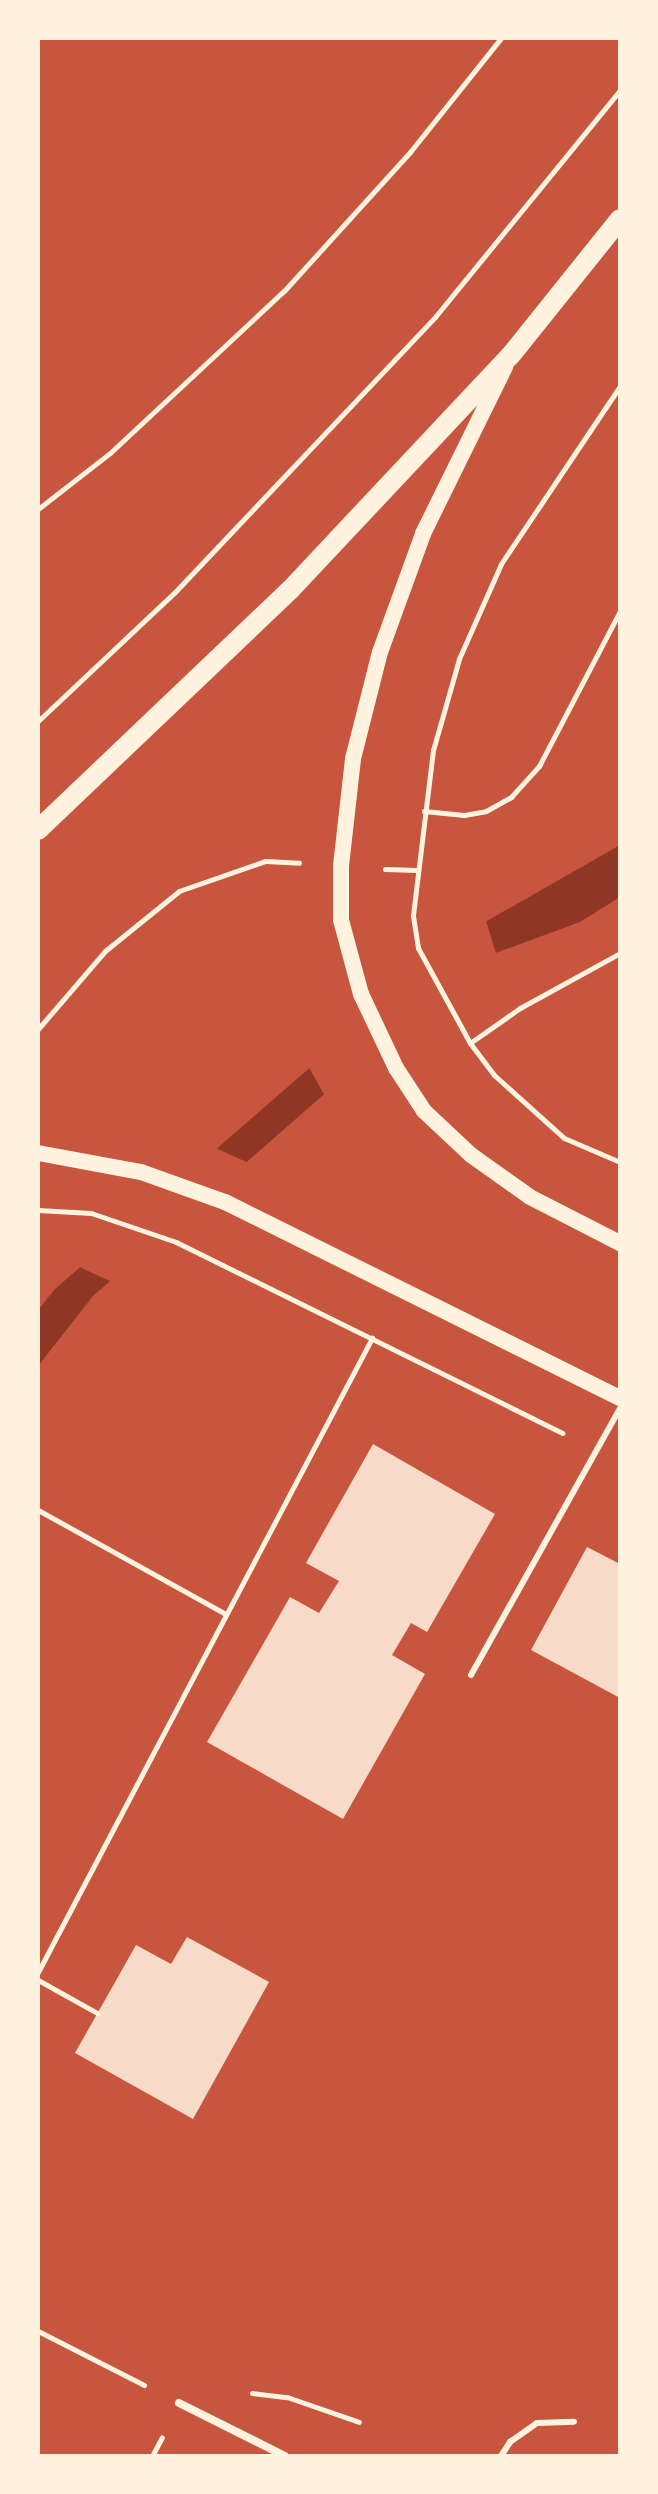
<!DOCTYPE html>
<style>
body{margin:0}
#map{position:relative;width:658px;height:2494px;overflow:hidden;background:#c8553d;font-family:Poppins,sans-serif}
div>[style]{position:absolute}
.water>*{inset:0;background:#8f3625}
.pier>*{inset:0;background:#c8553d}
.building>*{inset:0;background:#f7dbc8}
.path>*{height:5px;margin:-2.5px;padding:0 2.5px;transform-origin:2.5px;border-radius:2.5px;background:#fff3e0}
.service>*{height:6px;margin:-3px;padding:0 3px;transform-origin:3px;border-radius:3px;background:#fff3e0}
.minor>*{height:8px;margin:-4px;padding:0 4px;transform-origin:4px;border-radius:4px;background:#fff3e0}
.secondary>*{height:16px;margin:-8px;padding:0 8px;transform-origin:8px;border-radius:8px;background:#fff3e0}
.primary>*{height:20px;margin:-10px;padding:0 10px;transform-origin:10px;border-radius:10px;background:#fff3e0}
span{translate:-50% -50%;white-space:nowrap;text-align:center;line-height:1.15;-webkit-text-stroke:6px #fff3e0;paint-order:stroke}
.frame{position:absolute;inset:0;border:40px solid #fff3e0;pointer-events:none}
</style>
<div id="map">
<div class="water">
<div style="clip-path:polygon(620px 845px,620px 897px,580px 922px,479px 959px,93px 1296px,38px 1366px,38px 1310px,55px 1289px,464px 934px)"></div>
</div>
<div class="pier">
<div style="clip-path:polygon(485px 917px,497px 957px,482px 963px,326px 1098px,306px 1062px,211px 1146px,251px 1164px,114px 1283px,75px 1265px,286px 1078px)"></div>
</div>
<div class="building">
<div style="clip-path:polygon(373px 1444px,495px 1514px,427px 1632px,411px 1623px,392px 1655px,425px 1674px,343px 1819px,207px 1742px,290px 1597px,319px 1613px,339px 1581px,306px 1563px)"></div>
<div style="clip-path:polygon(587px 1547px,620px 1564px,620px 1698px,531px 1650px)"></div>
<div style="clip-path:polygon(187px 1937px,269px 1982px,193px 2119px,75px 2053px,136px 1945px,171px 1964px)"></div>
</div>
<div class="path">
<div style="left:620px;top:386px;width:214px;rotate:123.8deg"></div>
<div style="left:501px;top:564px;width:104px;rotate:113.9deg"></div>
<div style="left:459px;top:659px;width:95px;rotate:105.9deg"></div>
<div style="left:433px;top:750px;width:167px;rotate:96.9deg"></div>
<div style="left:413px;top:916px;width:32px;rotate:81deg"></div>
<div style="left:418px;top:948px;width:108px;rotate:61.3deg"></div>
<div style="left:470px;top:1043px;width:40px;rotate:53deg"></div>
<div style="left:494px;top:1075px;width:94px;rotate:42deg"></div>
<div style="left:564px;top:1138px;width:61px;rotate:23.2deg"></div>
<div style="left:38px;top:509px;width:91px;rotate:-37.9deg"></div>
<div style="left:110px;top:453px;width:238px;rotate:-43deg"></div>
<div style="left:284px;top:291px;width:188px;rotate:-47.8deg"></div>
<div style="left:410px;top:152px;width:146px;rotate:-51.4deg"></div>
<div style="left:38px;top:721px;width:188px;rotate:-43.3deg"></div>
<div style="left:175px;top:592px;width:378px;rotate:-46.6deg"></div>
<div style="left:435px;top:317px;width:293px;rotate:-50.8deg"></div>
<div style="left:424px;top:811px;width:40px;rotate:5.7deg"></div>
<div style="left:464px;top:815px;width:22px;rotate:-10deg"></div>
<div style="left:486px;top:811px;width:29px;rotate:-29deg"></div>
<div style="left:511px;top:797px;width:42px;rotate:-47.9deg"></div>
<div style="left:539px;top:766px;width:175px;rotate:-62.4deg"></div>
<div style="left:385px;top:869px;width:31px;rotate:2deg"></div>
<div style="left:38px;top:1029px;width:103px;rotate:-49.3deg"></div>
<div style="left:105px;top:951px;width:95px;rotate:-39deg"></div>
<div style="left:179px;top:891px;width:91px;rotate:-19.2deg"></div>
<div style="left:265px;top:861px;width:34px;rotate:3deg"></div>
<div style="left:470px;top:1043px;width:61px;rotate:-35deg"></div>
<div style="left:520px;top:1008px;width:114px;rotate:-28.8deg"></div>
<div style="left:38px;top:1210px;width:53px;rotate:3.2deg"></div>
<div style="left:91px;top:1213px;width:90px;rotate:18.8deg"></div>
<div style="left:176px;top:1242px;width:431px;rotate:26.3deg"></div>
<div style="left:38px;top:1510px;width:213px;rotate:29deg"></div>
<div style="left:38px;top:1972px;width:717px;rotate:-62.22deg"></div>
<div style="left:38px;top:1980px;width:68px;rotate:29.2deg"></div>
<div style="left:38px;top:2331px;width:119px;rotate:27deg"></div>
<div style="left:252px;top:2393px;width:35px;rotate:7deg"></div>
<div style="left:287px;top:2397px;width:76px;rotate:19.1deg"></div>
<div style="left:152px;top:2456px;width:21px;rotate:-62deg"></div>
</div>
<div class="service">
<div style="left:471px;top:1675px;width:306px;rotate:-60.8deg"></div>
<div style="left:501px;top:2456px;width:17px;rotate:-57deg"></div>
<div style="left:510px;top:2442px;width:33px;rotate:-35deg"></div>
<div style="left:537px;top:2423px;width:37px;rotate:-2deg"></div>
</div>
<div class="minor">
<div style="left:179px;top:2403px;width:119px;rotate:26.6deg"></div>
</div>
<div class="secondary">
<div style="left:505px;top:367px;width:186px;rotate:116.2deg"></div>
<div style="left:423px;top:534px;width:126px;rotate:110deg"></div>
<div style="left:380px;top:652px;width:110px;rotate:104.2deg"></div>
<div style="left:353px;top:759px;width:108px;rotate:96.4deg"></div>
<div style="left:341px;top:866px;width:54px;rotate:90deg"></div>
<div style="left:341px;top:920px;width:77px;rotate:74.9deg"></div>
<div style="left:361px;top:994px;width:82px;rotate:64.7deg"></div>
<div style="left:396px;top:1068px;width:51px;rotate:56.9deg"></div>
<div style="left:424px;top:1111px;width:64px;rotate:43.1deg"></div>
<div style="left:471px;top:1155px;width:72px;rotate:35.4deg"></div>
<div style="left:530px;top:1197px;width:101px;rotate:27.1deg"></div>
<div style="left:38px;top:1153px;width:105px;rotate:10.5deg"></div>
<div style="left:141px;top:1172px;width:89px;rotate:19.7deg"></div>
<div style="left:225px;top:1202px;width:441px;rotate:26.4deg"></div>
</div>
<div class="primary">
<div style="left:38px;top:830px;width:349px;rotate:-43.6deg"></div>
<div style="left:291px;top:589px;width:321px;rotate:-46.8deg"></div>
<div style="left:511px;top:355px;width:174px;rotate:-51.3deg"></div>
</div>
<div class="frame"></div>
</div>
